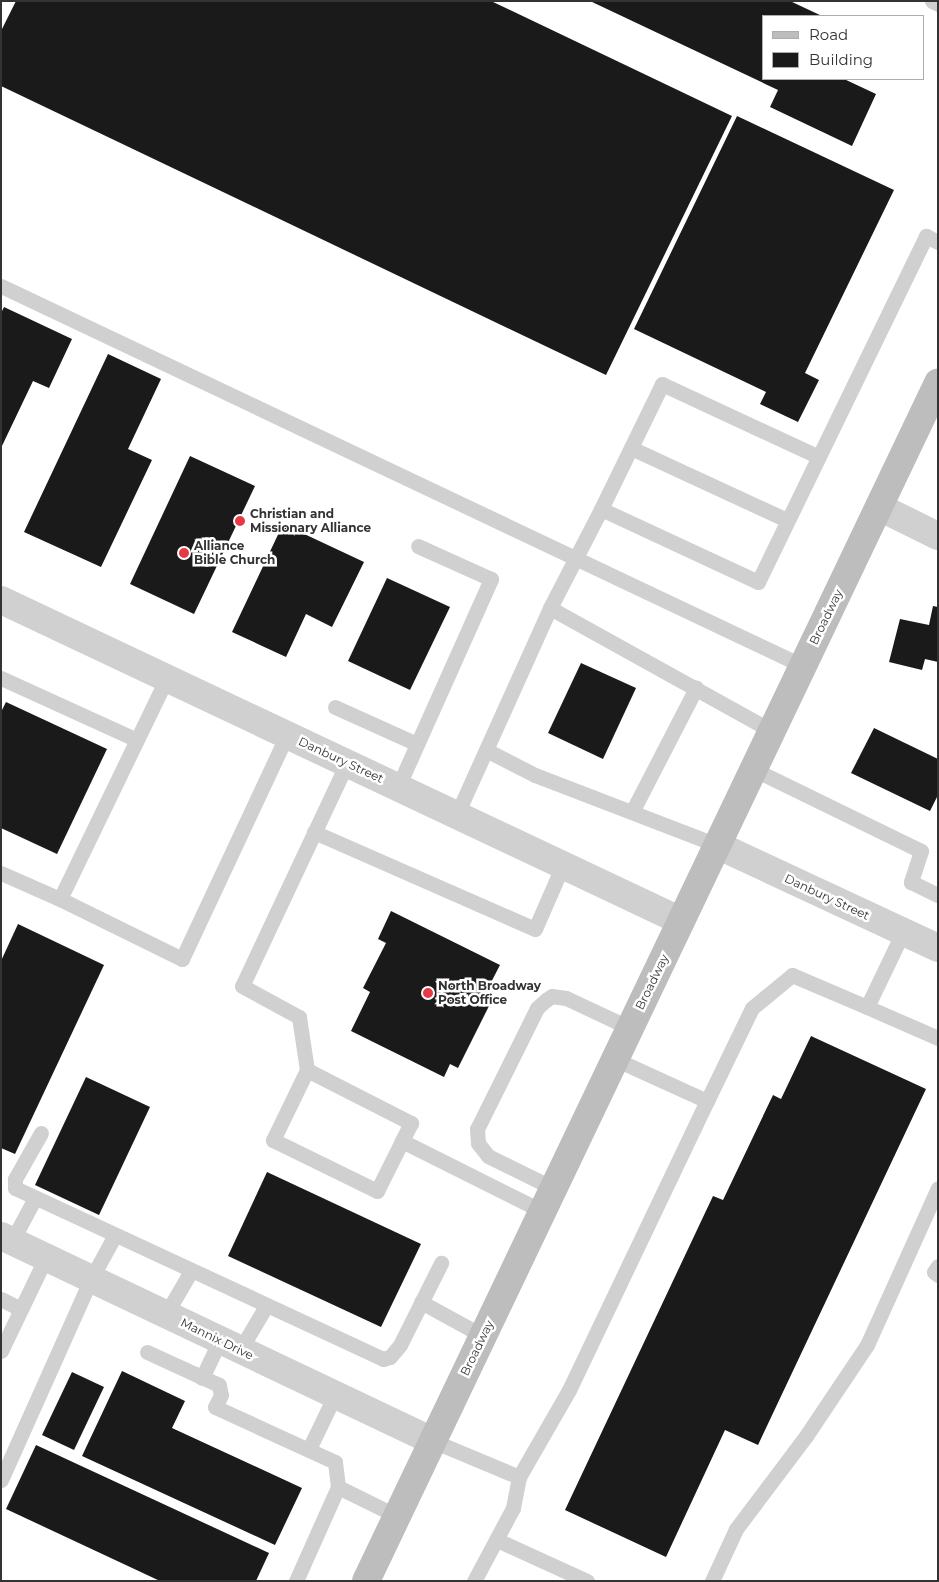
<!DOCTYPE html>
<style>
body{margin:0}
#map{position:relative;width:939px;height:1582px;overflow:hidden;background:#fff;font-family:Montserrat,sans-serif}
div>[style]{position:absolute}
.building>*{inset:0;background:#1a1a1a}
.service>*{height:15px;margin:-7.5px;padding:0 7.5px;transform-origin:7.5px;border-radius:7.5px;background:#d0d0d0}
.minor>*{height:28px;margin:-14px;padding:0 14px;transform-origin:14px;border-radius:14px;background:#d0d0d0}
.tertiary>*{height:28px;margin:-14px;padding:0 14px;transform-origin:14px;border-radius:14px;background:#d0d0d0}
.secondary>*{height:28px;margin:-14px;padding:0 14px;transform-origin:14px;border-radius:14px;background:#bdbdbd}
.dots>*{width:14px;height:14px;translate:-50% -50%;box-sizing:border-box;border:2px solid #fff;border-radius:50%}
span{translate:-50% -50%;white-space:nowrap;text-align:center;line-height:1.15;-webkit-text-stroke:5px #fff;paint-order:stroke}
.poi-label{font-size:12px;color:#333;font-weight:700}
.left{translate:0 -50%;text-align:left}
.street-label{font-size:12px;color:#333}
.frame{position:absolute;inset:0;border:2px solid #333;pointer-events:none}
.legend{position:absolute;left:762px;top:15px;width:162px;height:65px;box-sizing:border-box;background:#fff;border:1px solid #adadad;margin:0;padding:6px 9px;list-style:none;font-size:15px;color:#333}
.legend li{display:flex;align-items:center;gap:10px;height:25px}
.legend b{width:25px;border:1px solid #adadad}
</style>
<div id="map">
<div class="building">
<div style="clip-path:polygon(16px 1px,491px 1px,732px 116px,606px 375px,1px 86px,1px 31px)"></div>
<div style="clip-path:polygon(590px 1px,790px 1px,822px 16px,763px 16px,763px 79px,844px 79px,876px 94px,852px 146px,770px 107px,778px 90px)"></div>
<div style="clip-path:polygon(737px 116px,894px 190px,805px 373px,819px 380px,798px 422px,760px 404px,766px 392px,634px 329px)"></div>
<div style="clip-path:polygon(4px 307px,72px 339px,49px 388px,33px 381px,1px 448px,1px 313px)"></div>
<div style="clip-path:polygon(108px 354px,161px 379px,128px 449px,152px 460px,101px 567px,24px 532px)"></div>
<div style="clip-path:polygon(190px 456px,255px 486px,194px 614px,130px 584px)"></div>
<div style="clip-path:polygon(283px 524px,364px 562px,332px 627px,306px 614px,286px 657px,232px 632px)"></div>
<div style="clip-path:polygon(387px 578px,450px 607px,410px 690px,348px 661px)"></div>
<div style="clip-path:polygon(933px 606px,938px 607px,938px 662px,925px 659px,922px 670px,889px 662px,900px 619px,929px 625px)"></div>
<div style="clip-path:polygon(581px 663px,636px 688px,603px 759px,548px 733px)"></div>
<div style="clip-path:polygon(6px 702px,107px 749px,57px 854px,1px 828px,1px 712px)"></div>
<div style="clip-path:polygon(874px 728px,938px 759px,938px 795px,930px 811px,851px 773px)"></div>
<div style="clip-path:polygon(391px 911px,500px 965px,485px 994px,493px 998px,458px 1068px,450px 1064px,444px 1077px,351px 1031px,370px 992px,363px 988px,386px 943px,378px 939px)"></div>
<div style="clip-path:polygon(18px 924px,104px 965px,15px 1154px,1px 1148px,1px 961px)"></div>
<div style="clip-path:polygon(811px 1036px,926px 1089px,758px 1445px,725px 1430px,666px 1557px,565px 1510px,713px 1196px,723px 1200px,773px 1095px,781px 1099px)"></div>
<div style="clip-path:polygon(86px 1077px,150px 1107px,99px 1215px,35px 1185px)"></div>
<div style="clip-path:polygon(267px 1172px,421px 1244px,381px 1327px,228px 1256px)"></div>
<div style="clip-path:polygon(122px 1371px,185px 1401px,172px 1428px,302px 1488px,275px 1545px,82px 1456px)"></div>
<div style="clip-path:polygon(72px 1372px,104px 1387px,74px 1450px,42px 1435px)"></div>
<div style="clip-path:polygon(36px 1445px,269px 1553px,256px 1581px,160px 1581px,6px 1509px)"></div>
</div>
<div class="service">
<div style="left:932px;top:1px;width:7px;rotate:27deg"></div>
<div style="left:1px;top:286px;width:887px;rotate:25.35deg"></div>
<div style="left:631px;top:448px;width:172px;rotate:24.8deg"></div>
<div style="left:817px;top:456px;width:171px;rotate:-155.1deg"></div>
<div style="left:662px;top:384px;width:139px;rotate:116deg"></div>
<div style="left:601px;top:509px;width:173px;rotate:24.9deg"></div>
<div style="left:758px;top:582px;width:385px;rotate:-64.1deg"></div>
<div style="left:926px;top:236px;width:13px;rotate:27deg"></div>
<div style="left:550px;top:608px;width:254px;rotate:29deg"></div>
<div style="left:1px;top:678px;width:149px;rotate:24.5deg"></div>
<div style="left:335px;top:707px;width:90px;rotate:24.3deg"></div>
<div style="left:488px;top:751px;width:53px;rotate:27.1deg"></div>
<div style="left:535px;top:775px;width:195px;rotate:21deg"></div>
<div style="left:347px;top:763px;width:246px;rotate:115.2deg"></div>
<div style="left:242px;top:986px;width:65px;rotate:28.5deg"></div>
<div style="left:299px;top:1017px;width:54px;rotate:81.4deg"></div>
<div style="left:307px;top:1070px;width:78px;rotate:115.9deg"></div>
<div style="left:273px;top:1140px;width:116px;rotate:26.1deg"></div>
<div style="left:377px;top:1191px;width:56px;rotate:-63.4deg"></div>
<div style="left:753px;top:769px;width:187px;rotate:26deg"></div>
<div style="left:921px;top:851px;width:33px;rotate:108deg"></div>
<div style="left:911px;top:882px;width:30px;rotate:26deg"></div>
<div style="left:398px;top:787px;width:228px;rotate:-65.9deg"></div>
<div style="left:491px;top:579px;width:80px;rotate:-155.7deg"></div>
<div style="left:632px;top:812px;width:140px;rotate:-62.7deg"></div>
<div style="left:457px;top:814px;width:226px;rotate:-65.7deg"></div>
<div style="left:550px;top:608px;width:111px;rotate:-62.7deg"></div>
<div style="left:314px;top:832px;width:241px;rotate:23.7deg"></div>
<div style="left:535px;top:929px;width:70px;rotate:-66.4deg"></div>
<div style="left:1px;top:873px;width:64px;rotate:23.8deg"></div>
<div style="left:60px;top:899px;width:246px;rotate:-64.2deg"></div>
<div style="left:60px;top:899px;width:136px;rotate:26.2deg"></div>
<div style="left:182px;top:959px;width:247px;rotate:-64.9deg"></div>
<div style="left:867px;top:1007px;width:77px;rotate:23.6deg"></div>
<div style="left:307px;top:1070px;width:117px;rotate:27deg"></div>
<div style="left:411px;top:1123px;width:20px;rotate:117deg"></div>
<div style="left:402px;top:1141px;width:157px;rotate:26.6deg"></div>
<div style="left:707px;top:1101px;width:103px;rotate:-64.2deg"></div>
<div style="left:752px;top:1008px;width:52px;rotate:-39.5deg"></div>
<div style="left:792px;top:975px;width:82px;rotate:23.1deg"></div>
<div style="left:867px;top:1007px;width:83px;rotate:-64.4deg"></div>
<div style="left:41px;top:1133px;width:53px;rotate:119.5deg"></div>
<div style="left:15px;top:1179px;width:9px;rotate:90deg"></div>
<div style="left:15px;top:1188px;width:406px;rotate:24.9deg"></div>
<div style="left:383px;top:1359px;width:7px;rotate:-16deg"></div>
<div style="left:390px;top:1357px;width:16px;rotate:-50deg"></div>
<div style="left:400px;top:1345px;width:92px;rotate:-63.4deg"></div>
<div style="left:553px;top:1188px;width:72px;rotate:-153.8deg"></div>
<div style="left:488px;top:1156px;width:16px;rotate:-128deg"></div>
<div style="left:478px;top:1143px;width:14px;rotate:-94deg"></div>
<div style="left:477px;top:1129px;width:135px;rotate:-63.6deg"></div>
<div style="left:537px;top:1008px;width:12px;rotate:-42deg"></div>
<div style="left:546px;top:1000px;width:7px;rotate:-34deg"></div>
<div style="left:552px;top:996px;width:14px;rotate:8deg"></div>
<div style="left:566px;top:998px;width:71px;rotate:25.1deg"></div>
<div style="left:12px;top:1241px;width:49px;rotate:-61.9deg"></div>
<div style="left:938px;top:1266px;width:7px;rotate:124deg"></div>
<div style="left:934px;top:1272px;width:5px;rotate:37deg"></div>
<div style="left:1px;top:1299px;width:22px;rotate:27deg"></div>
<div style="left:421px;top:1302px;width:71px;rotate:28.7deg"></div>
<div style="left:166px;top:1314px;width:50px;rotate:-59.8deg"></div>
<div style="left:240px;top:1350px;width:51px;rotate:-59.4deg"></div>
<div style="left:1px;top:1351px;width:104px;rotate:-64.4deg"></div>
<div style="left:147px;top:1352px;width:79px;rotate:24.6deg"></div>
<div style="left:219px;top:1385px;width:10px;rotate:79deg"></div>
<div style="left:221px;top:1395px;width:13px;rotate:117deg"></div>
<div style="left:215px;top:1407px;width:132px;rotate:24.6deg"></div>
<div style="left:335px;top:1462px;width:25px;rotate:83deg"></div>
<div style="left:338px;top:1487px;width:103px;rotate:114.1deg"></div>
<div style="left:202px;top:1378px;width:42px;rotate:-64.7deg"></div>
<div style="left:433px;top:1441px;width:93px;rotate:22.7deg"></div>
<div style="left:519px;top:1477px;width:32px;rotate:101deg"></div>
<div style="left:513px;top:1508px;width:83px;rotate:118.1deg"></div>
<div style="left:309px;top:1449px;width:60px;rotate:-64.3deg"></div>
<div style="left:519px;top:1477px;width:100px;rotate:-60.1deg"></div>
<div style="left:569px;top:1390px;width:320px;rotate:-64.5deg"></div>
<div style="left:707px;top:1101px;width:101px;rotate:-155.5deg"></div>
<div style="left:1px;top:1480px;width:220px;rotate:-65.9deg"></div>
<div style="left:91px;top:1279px;width:50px;rotate:-61.4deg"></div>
<div style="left:338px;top:1487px;width:66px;rotate:26.2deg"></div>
<div style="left:497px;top:1540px;width:99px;rotate:24.5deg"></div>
<div style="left:712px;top:1581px;width:57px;rotate:-65.2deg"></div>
<div style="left:736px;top:1529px;width:116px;rotate:-53deg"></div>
<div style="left:806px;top:1436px;width:110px;rotate:-56.2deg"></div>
<div style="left:867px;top:1345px;width:172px;rotate:-65.7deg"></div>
</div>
<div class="minor">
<div style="left:879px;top:507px;width:66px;rotate:26.2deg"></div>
<div style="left:1px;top:600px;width:752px;rotate:25.27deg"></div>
<div style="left:1px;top:1236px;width:478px;rotate:25.4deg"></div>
</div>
<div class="tertiary">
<div style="left:717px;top:845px;width:244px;rotate:25deg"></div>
</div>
<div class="secondary">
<div style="left:366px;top:1581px;width:1328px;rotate:-64.48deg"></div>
</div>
<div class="dots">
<div style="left:240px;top:521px;background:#e63946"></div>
<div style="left:184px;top:553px;background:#e63946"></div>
<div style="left:428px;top:993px;background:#e63946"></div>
</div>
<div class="poi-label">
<span class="left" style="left:250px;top:521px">Christian and<br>Missionary Alliance</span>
<span class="left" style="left:194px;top:553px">Alliance<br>Bible Church</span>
<span class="left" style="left:438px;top:993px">North Broadway<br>Post Office</span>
</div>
<div class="street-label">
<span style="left:826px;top:617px;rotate:-64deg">Broadway</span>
<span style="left:341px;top:760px;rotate:25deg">Danbury Street</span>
<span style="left:827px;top:897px;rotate:25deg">Danbury Street</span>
<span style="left:652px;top:982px;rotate:-64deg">Broadway</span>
<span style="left:217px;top:1339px;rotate:26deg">Mannix Drive</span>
<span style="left:477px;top:1348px;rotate:-64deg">Broadway</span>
</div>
<div class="frame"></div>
<ul class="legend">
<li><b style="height:6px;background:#bdbdbd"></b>Road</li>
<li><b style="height:14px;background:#1a1a1a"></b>Building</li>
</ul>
</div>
